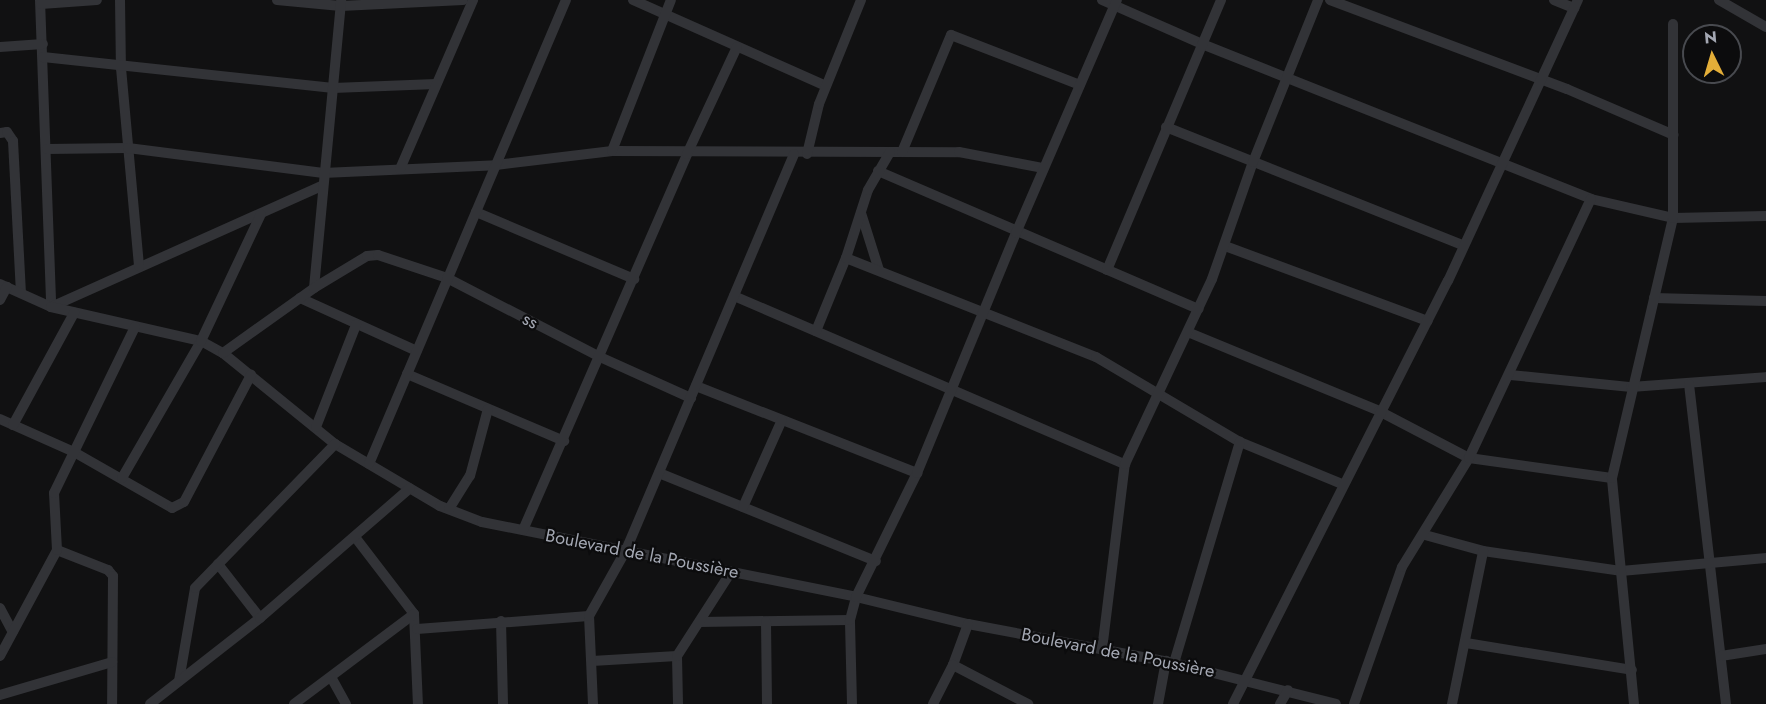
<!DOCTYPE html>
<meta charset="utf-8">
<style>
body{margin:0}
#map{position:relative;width:1766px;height:704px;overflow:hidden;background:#111112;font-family:Jost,sans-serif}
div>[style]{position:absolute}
.minor>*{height:10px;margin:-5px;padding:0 5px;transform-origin:5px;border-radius:5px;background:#323337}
span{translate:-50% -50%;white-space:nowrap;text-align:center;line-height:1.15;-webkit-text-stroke:4.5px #0c0c0d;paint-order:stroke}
.street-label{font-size:18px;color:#a3a7b2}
.north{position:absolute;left:1682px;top:24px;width:60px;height:60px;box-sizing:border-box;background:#0c0c0d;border:2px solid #484a4f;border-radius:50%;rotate:355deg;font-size:16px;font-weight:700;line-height:24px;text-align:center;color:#a3a7b2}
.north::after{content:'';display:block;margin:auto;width:21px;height:27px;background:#e3ae38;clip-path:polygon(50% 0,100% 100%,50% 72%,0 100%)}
</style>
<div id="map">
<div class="minor">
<div style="left:40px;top:0;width:307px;rotate:87.9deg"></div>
<div style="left:51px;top:307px;width:296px;rotate:-24.1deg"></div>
<div style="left:120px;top:0;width:68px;rotate:89.2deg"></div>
<div style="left:121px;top:68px;width:199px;rotate:84.8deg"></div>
<div style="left:277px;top:0;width:64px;rotate:5.4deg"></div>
<div style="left:341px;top:6px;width:122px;rotate:-2.8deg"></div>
<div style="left:633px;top:0;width:211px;rotate:24deg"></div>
<div style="left:1102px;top:0;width:109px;rotate:23.7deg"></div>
<div style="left:1202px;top:44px;width:419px;rotate:21.7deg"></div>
<div style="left:1591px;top:199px;width:84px;rotate:13deg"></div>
<div style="left:1673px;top:218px;width:93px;rotate:-1.2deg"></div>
<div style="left:1330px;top:0;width:253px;rotate:20.6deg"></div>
<div style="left:1567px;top:89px;width:116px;rotate:23.3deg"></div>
<div style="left:1554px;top:0;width:22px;rotate:22deg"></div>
<div style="left:1719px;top:0;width:54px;rotate:29.9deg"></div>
<div style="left:41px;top:4px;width:56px;rotate:-4.1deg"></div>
<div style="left:0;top:47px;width:43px;rotate:-4deg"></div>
<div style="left:43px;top:57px;width:292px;rotate:6.1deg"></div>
<div style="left:333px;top:88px;width:103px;rotate:-2.2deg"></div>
<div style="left:1166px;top:127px;width:320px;rotate:21.7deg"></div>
<div style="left:0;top:133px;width:7px;rotate:-8deg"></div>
<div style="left:7px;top:132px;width:11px;rotate:56deg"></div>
<div style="left:13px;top:141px;width:152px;rotate:87deg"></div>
<div style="left:47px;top:149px;width:81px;rotate:-0.7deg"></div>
<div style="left:128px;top:148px;width:197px;rotate:7.3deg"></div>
<div style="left:323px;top:173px;width:173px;rotate:-2.6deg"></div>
<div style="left:496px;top:165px;width:117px;rotate:-6.9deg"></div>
<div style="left:612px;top:151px;width:347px;rotate:0.2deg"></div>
<div style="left:959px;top:152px;width:86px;rotate:10.8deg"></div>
<div style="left:612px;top:151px;width:162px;rotate:-68.7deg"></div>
<div style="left:902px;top:152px;width:127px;rotate:-67.3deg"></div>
<div style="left:951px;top:35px;width:138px;rotate:21.2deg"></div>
<div style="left:807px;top:154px;width:51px;rotate:-76.5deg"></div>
<div style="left:819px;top:104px;width:112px;rotate:-68deg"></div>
<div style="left:400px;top:169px;width:184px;rotate:-66.6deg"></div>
<div style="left:878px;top:171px;width:349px;rotate:23.3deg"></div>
<div style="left:476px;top:212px;width:172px;rotate:23deg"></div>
<div style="left:861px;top:213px;width:60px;rotate:72.5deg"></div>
<div style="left:1225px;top:246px;width:216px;rotate:20.3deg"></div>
<div style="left:846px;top:258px;width:269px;rotate:21.6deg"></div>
<div style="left:1096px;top:357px;width:167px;rotate:30.6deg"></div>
<div style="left:1240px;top:442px;width:110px;rotate:22.4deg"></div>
<div style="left:1107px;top:270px;width:293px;rotate:-67.1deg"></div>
<div style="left:0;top:284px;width:56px;rotate:24.3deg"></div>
<div style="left:51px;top:307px;width:154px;rotate:12.8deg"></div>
<div style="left:201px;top:341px;width:25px;rotate:29deg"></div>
<div style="left:223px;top:353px;width:144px;rotate:39.1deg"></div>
<div style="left:335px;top:444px;width:122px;rotate:30.6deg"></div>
<div style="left:440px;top:506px;width:45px;rotate:20.9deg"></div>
<div style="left:482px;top:522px;width:381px;rotate:11.3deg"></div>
<div style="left:856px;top:597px;width:115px;rotate:13.6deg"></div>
<div style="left:968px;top:624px;width:210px;rotate:10.7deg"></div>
<div style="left:1174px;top:663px;width:167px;rotate:14.2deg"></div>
<div style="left:314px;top:288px;width:289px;rotate:-84.6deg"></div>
<div style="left:734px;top:296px;width:426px;rotate:23.3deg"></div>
<div style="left:300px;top:298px;width:128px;rotate:24.4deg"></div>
<div style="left:1654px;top:298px;width:112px;rotate:1.5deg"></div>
<div style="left:0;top:300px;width:15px;rotate:-62deg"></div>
<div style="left:816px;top:331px;width:79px;rotate:-67.7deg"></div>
<div style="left:846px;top:258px;width:71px;rotate:-72.1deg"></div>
<div style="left:868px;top:190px;width:44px;rotate:-59.9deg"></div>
<div style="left:1190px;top:333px;width:204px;rotate:22.4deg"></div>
<div style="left:1379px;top:411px;width:102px;rotate:27.6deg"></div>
<div style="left:1469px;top:458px;width:144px;rotate:8deg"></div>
<div style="left:223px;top:353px;width:112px;rotate:-35.5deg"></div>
<div style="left:314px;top:288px;width:62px;rotate:-31.1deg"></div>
<div style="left:367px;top:256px;width:11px;rotate:-5deg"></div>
<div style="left:378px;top:255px;width:73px;rotate:18.4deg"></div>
<div style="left:447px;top:278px;width:172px;rotate:27.3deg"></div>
<div style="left:600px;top:357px;width:100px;rotate:24.3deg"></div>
<div style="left:407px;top:374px;width:171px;rotate:23.1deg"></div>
<div style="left:1510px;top:375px;width:122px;rotate:5.7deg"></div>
<div style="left:1631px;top:387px;width:135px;rotate:-4.2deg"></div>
<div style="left:1689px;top:384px;width:322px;rotate:83.4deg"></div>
<div style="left:696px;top:386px;width:238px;rotate:21.5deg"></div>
<div style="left:0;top:419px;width:81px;rotate:24deg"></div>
<div style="left:74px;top:452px;width:113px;rotate:29.7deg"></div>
<div style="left:172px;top:508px;width:13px;rotate:-27deg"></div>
<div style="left:184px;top:502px;width:144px;rotate:-62.2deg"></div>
<div style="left:13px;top:425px;width:128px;rotate:-61.4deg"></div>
<div style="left:316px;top:427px;width:110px;rotate:-68.6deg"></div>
<div style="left:369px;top:464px;width:504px;rotate:-67deg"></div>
<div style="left:659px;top:473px;width:234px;rotate:22.1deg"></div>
<div style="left:122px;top:478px;width:158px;rotate:-60deg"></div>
<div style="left:201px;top:341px;width:140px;rotate:-64.7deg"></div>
<div style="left:743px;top:507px;width:95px;rotate:-65.9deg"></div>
<div style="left:449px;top:509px;width:39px;rotate:-58deg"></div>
<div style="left:470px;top:476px;width:69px;rotate:-75deg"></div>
<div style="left:523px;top:530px;width:410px;rotate:-66.4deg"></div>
<div style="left:687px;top:154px;width:118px;rotate:-65deg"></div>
<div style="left:1425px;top:535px;width:60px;rotate:15.4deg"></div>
<div style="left:1483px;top:551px;width:139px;rotate:8.2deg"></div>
<div style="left:1621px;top:571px;width:146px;rotate:-5.1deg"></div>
<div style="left:355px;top:537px;width:97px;rotate:52.5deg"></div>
<div style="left:414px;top:614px;width:90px;rotate:87.5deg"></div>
<div style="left:57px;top:550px;width:55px;rotate:21.4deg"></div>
<div style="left:108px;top:570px;width:8px;rotate:50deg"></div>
<div style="left:113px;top:576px;width:128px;rotate:90.4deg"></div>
<div style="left:218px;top:564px;width:68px;rotate:52.1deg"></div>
<div style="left:0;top:608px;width:27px;rotate:62deg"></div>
<div style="left:501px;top:621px;width:83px;rotate:88.6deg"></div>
<div style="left:700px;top:622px;width:150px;rotate:-0.8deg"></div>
<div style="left:766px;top:622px;width:82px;rotate:89.3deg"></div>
<div style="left:968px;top:624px;width:44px;rotate:110.1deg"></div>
<div style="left:953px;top:665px;width:85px;rotate:27.5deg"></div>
<div style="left:417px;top:629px;width:172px;rotate:-4.3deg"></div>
<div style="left:1466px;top:643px;width:168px;rotate:9.2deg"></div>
<div style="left:1102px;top:650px;width:187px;rotate:-83deg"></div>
<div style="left:1125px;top:464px;width:204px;rotate:-64.8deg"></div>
<div style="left:1212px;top:279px;width:124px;rotate:-70.7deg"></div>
<div style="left:1253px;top:162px;width:175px;rotate:-68.1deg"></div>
<div style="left:0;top:656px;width:120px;rotate:-61.7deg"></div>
<div style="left:57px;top:550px;width:57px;rotate:-93deg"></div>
<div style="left:54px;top:493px;width:185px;rotate:-64deg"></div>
<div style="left:677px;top:656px;width:48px;rotate:88.8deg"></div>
<div style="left:1721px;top:656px;width:46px;rotate:-8.8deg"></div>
<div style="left:592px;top:661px;width:85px;rotate:-3.4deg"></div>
<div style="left:677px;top:656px;width:100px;rotate:-57.3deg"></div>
<div style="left:1174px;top:663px;width:231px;rotate:-73.4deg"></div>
<div style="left:331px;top:677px;width:31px;rotate:61deg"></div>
<div style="left:179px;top:681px;width:94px;rotate:-80.2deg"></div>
<div style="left:195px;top:588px;width:201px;rotate:-45.8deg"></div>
<div style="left:0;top:695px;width:117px;rotate:-16.4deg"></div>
<div style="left:150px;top:704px;width:140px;rotate:-38deg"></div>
<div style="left:260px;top:618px;width:198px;rotate:-40.9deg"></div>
<div style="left:294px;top:704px;width:150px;rotate:-36.9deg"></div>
<div style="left:593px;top:704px;width:88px;rotate:-92.6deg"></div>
<div style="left:589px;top:616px;width:76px;rotate:-60.7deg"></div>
<div style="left:626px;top:550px;width:430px;rotate:-67deg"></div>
<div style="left:852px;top:704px;width:84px;rotate:-91.4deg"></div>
<div style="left:850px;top:620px;width:24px;rotate:-75deg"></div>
<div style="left:856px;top:597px;width:138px;rotate:-63.8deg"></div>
<div style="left:917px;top:473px;width:260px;rotate:-67.6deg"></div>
<div style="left:1016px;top:233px;width:254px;rotate:-66.6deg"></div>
<div style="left:933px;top:704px;width:44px;rotate:-62.9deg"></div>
<div style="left:1158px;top:704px;width:44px;rotate:-79.5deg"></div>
<div style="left:1233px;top:704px;width:475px;rotate:-63.1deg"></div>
<div style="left:1448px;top:281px;width:310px;rotate:-65.2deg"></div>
<div style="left:1280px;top:704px;width:16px;rotate:-60deg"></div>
<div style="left:1354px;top:704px;width:145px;rotate:-70.7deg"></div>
<div style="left:1402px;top:567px;width:128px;rotate:-58.4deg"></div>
<div style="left:1469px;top:458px;width:286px;rotate:-64.8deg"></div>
<div style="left:1452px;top:704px;width:156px;rotate:-78.5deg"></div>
<div style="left:1634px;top:704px;width:227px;rotate:-95.6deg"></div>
<div style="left:1612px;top:478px;width:267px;rotate:-76.8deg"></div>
<div style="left:1673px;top:218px;width:194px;rotate:-90deg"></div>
</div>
<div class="street-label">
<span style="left:530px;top:321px;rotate:27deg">ss</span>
<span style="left:642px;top:554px;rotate:11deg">Boulevard de la Poussière</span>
<span style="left:1118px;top:653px;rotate:11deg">Boulevard de la Poussière</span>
</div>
<div class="north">N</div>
</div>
